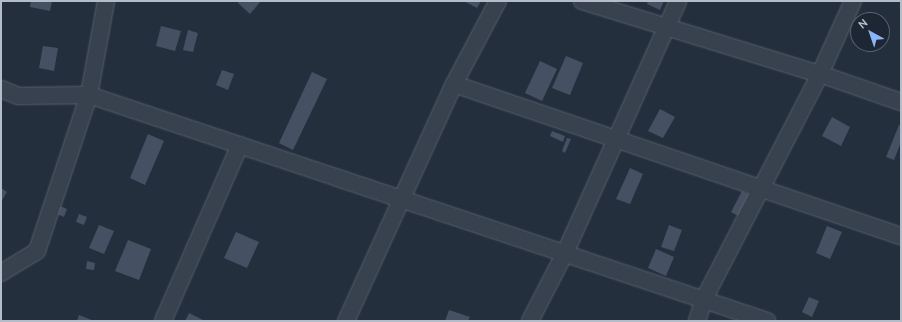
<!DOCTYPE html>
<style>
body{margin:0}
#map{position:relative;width:902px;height:322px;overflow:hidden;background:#242f3e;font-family:Ubuntu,sans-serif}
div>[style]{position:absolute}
.building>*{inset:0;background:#455162}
.roads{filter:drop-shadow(0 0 1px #565f6c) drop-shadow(0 0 1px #565f6c)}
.street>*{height:16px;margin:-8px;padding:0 8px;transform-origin:8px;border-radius:8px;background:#38414e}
span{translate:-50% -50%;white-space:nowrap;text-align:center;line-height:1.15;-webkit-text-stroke:3px #1d2633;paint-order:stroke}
.frame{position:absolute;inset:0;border:2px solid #b4bcc9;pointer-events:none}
.north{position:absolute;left:850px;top:12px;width:40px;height:40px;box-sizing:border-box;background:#1d2633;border:1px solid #59626f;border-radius:50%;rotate:320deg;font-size:11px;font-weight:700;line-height:16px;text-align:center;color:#b4bcc9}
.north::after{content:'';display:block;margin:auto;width:14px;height:18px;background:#8ab4f8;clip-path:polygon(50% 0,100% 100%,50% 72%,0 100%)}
</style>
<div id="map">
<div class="building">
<div style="clip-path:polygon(31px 1px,52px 1px,50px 11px,30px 7px)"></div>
<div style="clip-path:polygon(239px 1px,261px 1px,250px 14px,238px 3px)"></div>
<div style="clip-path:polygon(464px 1px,481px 1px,477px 8px)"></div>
<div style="clip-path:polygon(648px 1px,664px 1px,660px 10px,647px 4px)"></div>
<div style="clip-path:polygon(161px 26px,181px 31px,175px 51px,156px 46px)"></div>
<div style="clip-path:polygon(188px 30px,198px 33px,193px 52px,183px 50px)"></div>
<div style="clip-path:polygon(43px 46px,58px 48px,54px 71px,39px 68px)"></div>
<div style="clip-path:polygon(566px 56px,583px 63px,570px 95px,552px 88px)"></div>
<div style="clip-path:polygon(540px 61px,557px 69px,542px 101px,525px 93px)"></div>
<div style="clip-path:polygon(222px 70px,234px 74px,228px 90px,216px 85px)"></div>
<div style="clip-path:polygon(312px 72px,327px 79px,293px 150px,279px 143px)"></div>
<div style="clip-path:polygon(660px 109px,675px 117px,663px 138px,648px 131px)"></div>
<div style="clip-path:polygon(832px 117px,850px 127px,841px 146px,822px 136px)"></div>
<div style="clip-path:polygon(899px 125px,901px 126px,901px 142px,894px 160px,886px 157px)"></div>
<div style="clip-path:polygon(552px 131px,565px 136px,563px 142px,550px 136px)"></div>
<div style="clip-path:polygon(148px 134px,164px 141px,145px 185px,130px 178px)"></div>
<div style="clip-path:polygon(567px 138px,571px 139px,565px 153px,562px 151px)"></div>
<div style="clip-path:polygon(630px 168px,643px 174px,630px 204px,616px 199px)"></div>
<div style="clip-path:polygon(1px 188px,7px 192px,1px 202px)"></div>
<div style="clip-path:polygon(742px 191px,751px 196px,740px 217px,731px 212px)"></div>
<div style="clip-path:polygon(60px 206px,67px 209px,64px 217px,57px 214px)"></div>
<div style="clip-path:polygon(79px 214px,87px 217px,84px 225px,76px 222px)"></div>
<div style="clip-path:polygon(99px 225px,114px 231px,104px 254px,89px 248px)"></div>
<div style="clip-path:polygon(669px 225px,682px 230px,674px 251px,661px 247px)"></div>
<div style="clip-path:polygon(827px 226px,842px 232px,830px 259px,816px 253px)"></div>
<div style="clip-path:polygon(236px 232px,259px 242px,247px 268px,224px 258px)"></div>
<div style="clip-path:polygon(128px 240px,151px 249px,139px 280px,115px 271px)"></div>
<div style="clip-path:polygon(656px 249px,674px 257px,666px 276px,648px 268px)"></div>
<div style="clip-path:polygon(87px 261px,95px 263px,94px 270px,86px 269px)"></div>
<div style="clip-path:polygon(809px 297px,819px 301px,812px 317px,802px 312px)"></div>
<div style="clip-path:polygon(449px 310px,470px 317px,468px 321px,445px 321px)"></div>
<div style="clip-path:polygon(189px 313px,205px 321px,185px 321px)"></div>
<div style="clip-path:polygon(79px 315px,94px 321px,77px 321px)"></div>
</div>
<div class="roads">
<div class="street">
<div style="left:582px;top:1px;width:249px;rotate:17.1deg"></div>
<div style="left:820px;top:74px;width:86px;rotate:19.1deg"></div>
<div style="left:454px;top:84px;width:472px;rotate:18.8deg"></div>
<div style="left:1px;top:89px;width:18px;rotate:22deg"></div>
<div style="left:18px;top:96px;width:71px;rotate:-0.8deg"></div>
<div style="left:89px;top:95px;width:715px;rotate:18.43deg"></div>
<div style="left:1px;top:273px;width:42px;rotate:-31.4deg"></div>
<div style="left:37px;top:251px;width:164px;rotate:-71.6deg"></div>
<div style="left:89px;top:95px;width:96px;rotate:-79.7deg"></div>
<div style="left:163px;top:321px;width:192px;rotate:-66.4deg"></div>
<div style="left:346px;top:321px;width:260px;rotate:-65.5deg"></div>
<div style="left:454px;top:84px;width:94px;rotate:-62.1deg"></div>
<div style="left:530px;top:321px;width:76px;rotate:-62.8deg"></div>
<div style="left:565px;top:253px;width:276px;rotate:-65.8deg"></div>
<div style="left:697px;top:321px;width:23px;rotate:-72deg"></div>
<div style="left:704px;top:299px;width:253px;rotate:-62.7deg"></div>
<div style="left:820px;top:74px;width:80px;rotate:-65.7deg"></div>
</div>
</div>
<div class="frame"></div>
<div class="north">N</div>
</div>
